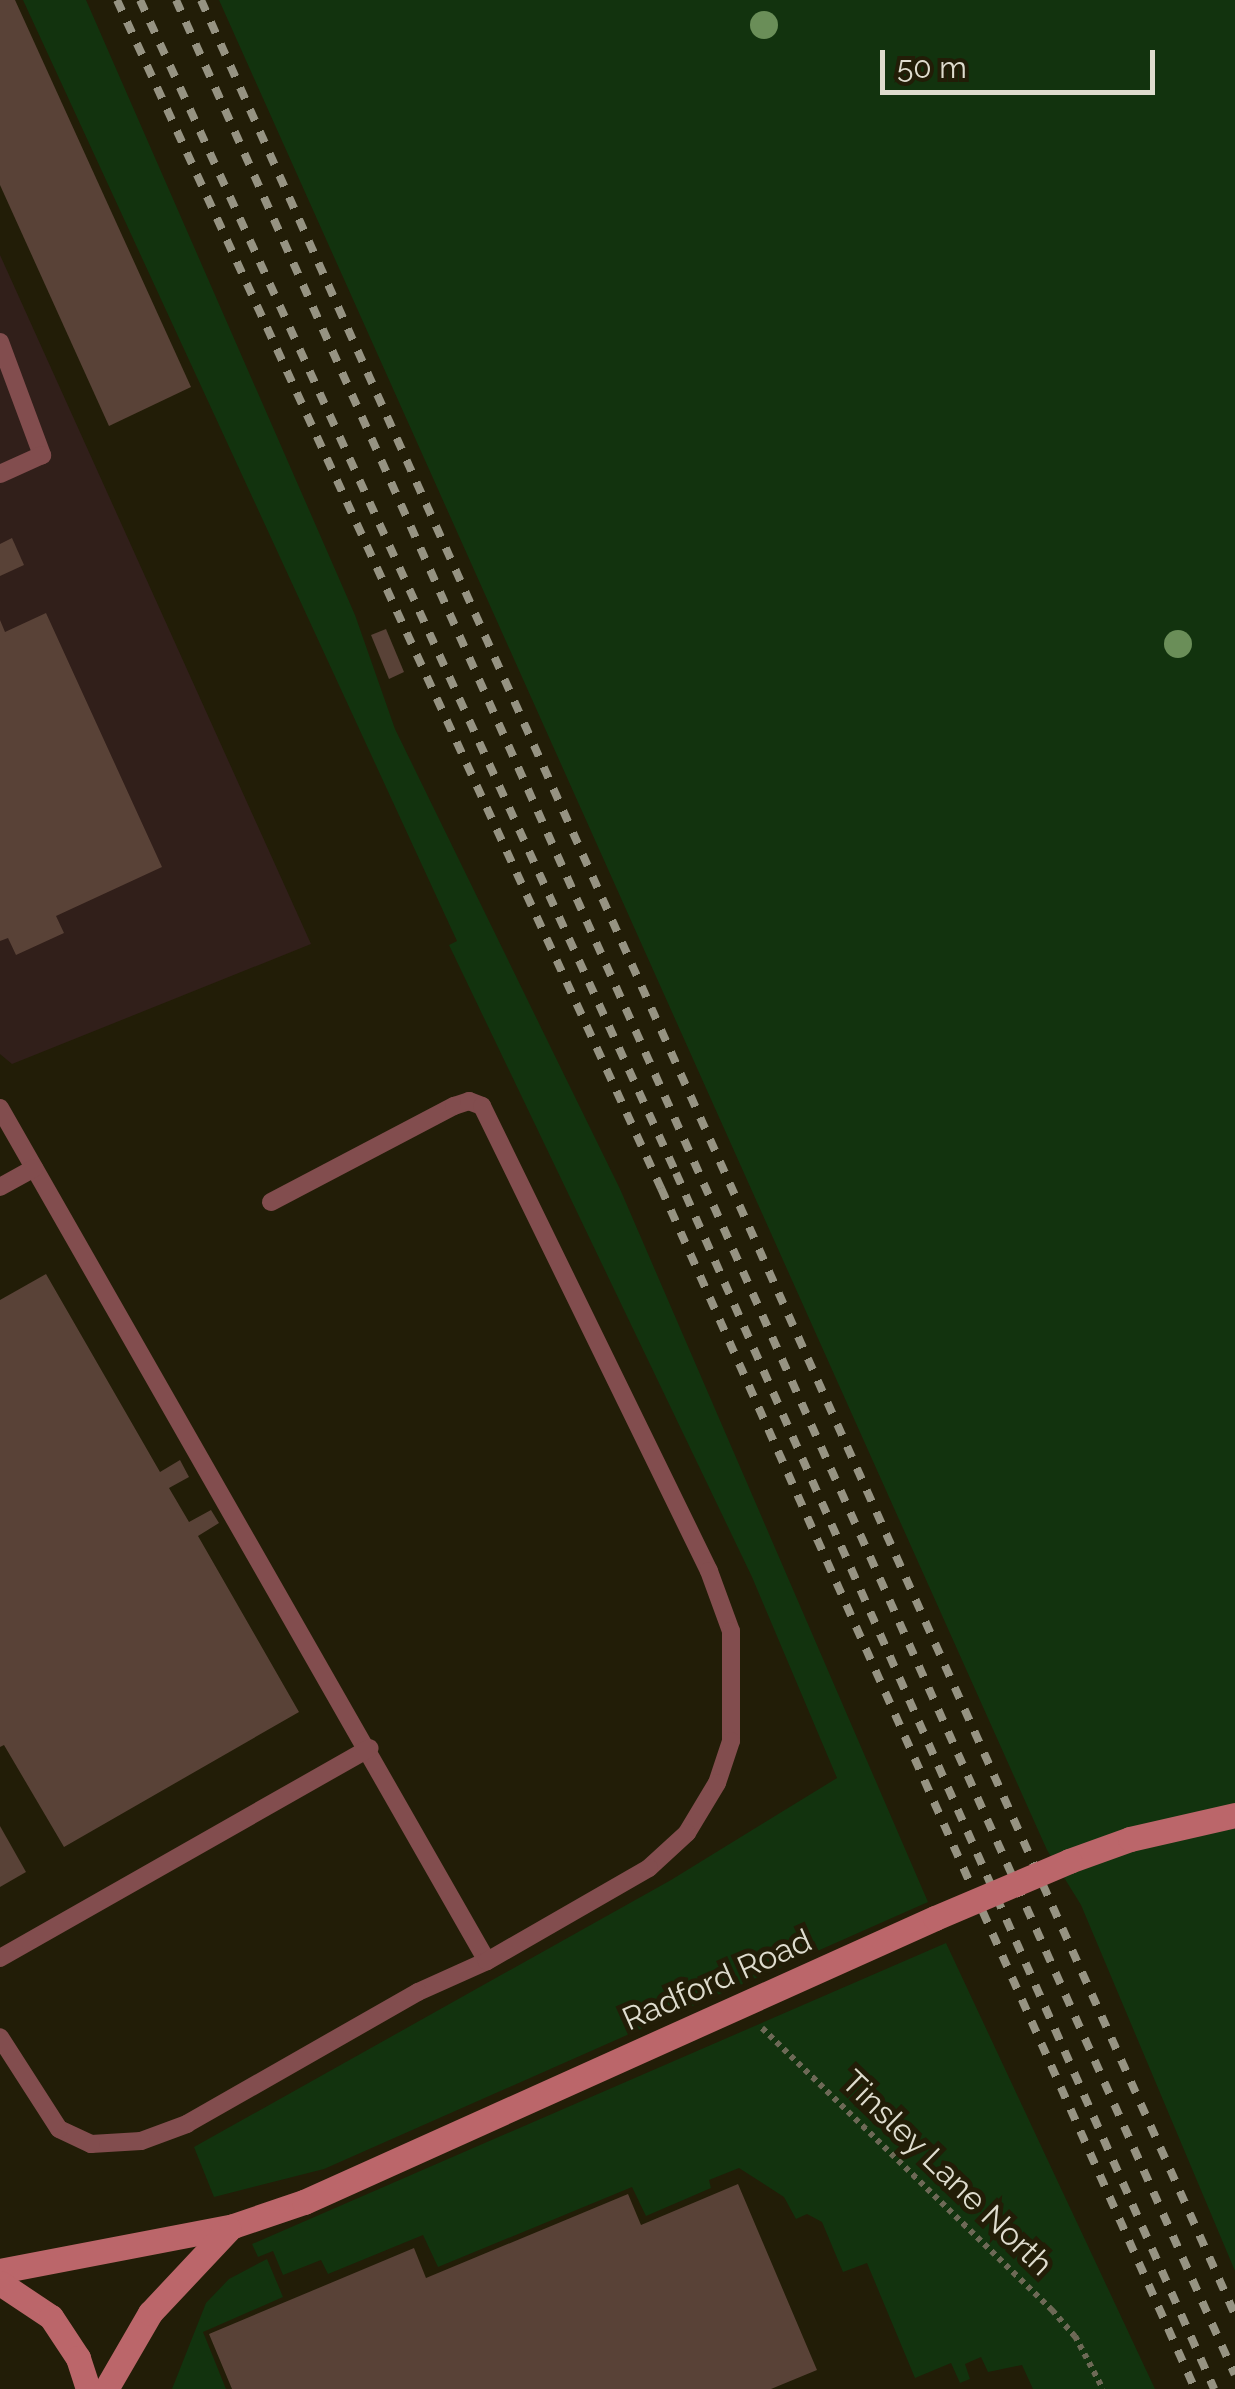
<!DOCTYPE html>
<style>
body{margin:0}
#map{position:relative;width:1235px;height:2389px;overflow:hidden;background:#221d07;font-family:Raleway,sans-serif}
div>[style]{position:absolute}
.commercial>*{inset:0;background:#311f1a}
.green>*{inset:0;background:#12330e}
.building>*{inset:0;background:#594237}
.path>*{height:6px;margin-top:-3px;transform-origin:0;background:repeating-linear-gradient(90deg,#6d6956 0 5px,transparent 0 10px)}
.lane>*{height:18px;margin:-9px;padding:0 9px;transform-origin:9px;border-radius:9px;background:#824d4e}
.secondary>*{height:25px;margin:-12.5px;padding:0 12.5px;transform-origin:12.5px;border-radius:12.5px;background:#bb666a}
.rail>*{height:8px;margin-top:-4px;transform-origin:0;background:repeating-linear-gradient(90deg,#969382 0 12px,transparent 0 24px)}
.secondary-bridge>*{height:25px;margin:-12.5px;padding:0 12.5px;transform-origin:12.5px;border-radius:12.5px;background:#bb666a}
.trees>*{width:28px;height:28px;margin:-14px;border-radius:50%;background:#6a8e58}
span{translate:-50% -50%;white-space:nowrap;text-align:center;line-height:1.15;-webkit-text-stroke:10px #221d07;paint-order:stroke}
.street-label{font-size:32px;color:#dedcce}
.scale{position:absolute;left:880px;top:50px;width:275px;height:45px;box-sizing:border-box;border:5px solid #dedcce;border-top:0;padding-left:12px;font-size:30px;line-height:35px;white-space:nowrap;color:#dedcce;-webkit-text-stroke:8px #221d07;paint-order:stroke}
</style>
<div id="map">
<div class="commercial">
<div style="clip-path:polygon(0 255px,311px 944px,12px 1064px,0 1054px)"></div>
</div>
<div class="green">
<div style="clip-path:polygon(23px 0,86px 0,355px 615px,395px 729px,620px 1189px,928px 1902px,324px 2169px,214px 2197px,194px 2147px,671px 1880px,837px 1778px,752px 1577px,449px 945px,457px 941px)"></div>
<div style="clip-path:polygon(219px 0,1235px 0,1235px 2271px,1081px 1905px,1047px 1850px)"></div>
<div style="clip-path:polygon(946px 1943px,1155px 2389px,1033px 2389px,1022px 2365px,988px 2372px,981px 2357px,965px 2364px,970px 2379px,960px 2383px,951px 2363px,915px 2378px,867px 2263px,843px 2272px,822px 2222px,807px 2214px,796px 2219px,784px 2197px,739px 2168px,709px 2180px,711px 2188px,646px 2216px,632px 2187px,438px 2267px,423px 2235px,328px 2274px,321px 2260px,283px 2275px,273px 2251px,258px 2257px,252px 2244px)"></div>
<div style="clip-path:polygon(267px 2259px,283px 2297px,203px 2332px,226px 2389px,172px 2389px,206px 2303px,229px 2279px)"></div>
</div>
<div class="building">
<div style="clip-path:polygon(0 0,15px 0,191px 387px,109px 426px,0 185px)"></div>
<div style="clip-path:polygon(12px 538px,24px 565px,0 576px,0 544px)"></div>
<div style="clip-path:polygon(46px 613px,162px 867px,56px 916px,64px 933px,16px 955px,8px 938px,0 941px,0 620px,5px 632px)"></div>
<div style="clip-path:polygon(386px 629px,404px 672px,389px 679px,371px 635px)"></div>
<div style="clip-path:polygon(46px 1274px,160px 1472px,180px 1460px,189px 1477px,169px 1488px,189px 1522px,211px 1510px,219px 1523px,198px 1536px,299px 1712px,64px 1847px,4px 1745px,0 1747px,0 1300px)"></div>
<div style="clip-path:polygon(0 1826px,26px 1872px,0 1887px)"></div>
<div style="clip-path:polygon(738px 2184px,817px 2370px,771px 2389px,232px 2389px,209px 2334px,414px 2248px,426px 2278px,628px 2194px,641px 2225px)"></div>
</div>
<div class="path">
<div style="left:762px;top:2028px;width:405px;rotate:44.2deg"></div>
<div style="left:1052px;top:2310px;width:35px;rotate:49deg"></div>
<div style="left:1075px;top:2336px;width:60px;rotate:62.2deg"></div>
</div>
<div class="lane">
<div style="left:0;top:342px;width:121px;rotate:69.6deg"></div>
<div style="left:42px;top:455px;width:46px;rotate:155.7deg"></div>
<div style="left:0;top:1108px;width:982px;rotate:60.28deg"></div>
<div style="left:487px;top:1961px;width:76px;rotate:155.8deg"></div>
<div style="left:418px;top:1992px;width:266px;rotate:150.3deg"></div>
<div style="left:187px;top:2124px;width:49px;rotate:159.7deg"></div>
<div style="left:141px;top:2141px;width:50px;rotate:176.6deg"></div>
<div style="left:91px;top:2144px;width:35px;rotate:-155deg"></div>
<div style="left:59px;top:2129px;width:109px;rotate:-122.7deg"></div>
<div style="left:0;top:1187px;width:39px;rotate:-29deg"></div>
<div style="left:271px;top:1202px;width:207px;rotate:-27.7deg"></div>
<div style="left:454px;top:1106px;width:16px;rotate:-18deg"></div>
<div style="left:469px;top:1101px;width:14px;rotate:21deg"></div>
<div style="left:482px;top:1106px;width:517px;rotate:63.98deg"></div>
<div style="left:709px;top:1571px;width:64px;rotate:69.9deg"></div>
<div style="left:731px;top:1631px;width:110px;rotate:90deg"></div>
<div style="left:731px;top:1741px;width:44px;rotate:108.4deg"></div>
<div style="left:717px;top:1783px;width:58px;rotate:121deg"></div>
<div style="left:687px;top:1833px;width:52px;rotate:137.4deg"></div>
<div style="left:649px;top:1868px;width:187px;rotate:150.1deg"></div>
<div style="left:0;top:1958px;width:425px;rotate:-29.6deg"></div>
</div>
<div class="secondary">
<div style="left:1069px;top:1861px;width:65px;rotate:-19.8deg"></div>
<div style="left:1130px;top:1839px;width:108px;rotate:-12.9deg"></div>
<div style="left:0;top:2271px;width:237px;rotate:-10.9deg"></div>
<div style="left:233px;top:2226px;width:75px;rotate:-18.7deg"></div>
<div style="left:304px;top:2202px;width:692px;rotate:-24.23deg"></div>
<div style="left:0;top:2283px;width:61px;rotate:33.7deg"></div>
<div style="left:51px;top:2317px;width:49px;rotate:56.6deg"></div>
<div style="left:78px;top:2358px;width:33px;rotate:72deg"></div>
<div style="left:106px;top:2389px;width:88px;rotate:-59.9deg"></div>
<div style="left:150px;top:2313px;width:115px;rotate:-46.8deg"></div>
</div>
<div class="rail">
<div style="left:117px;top:0;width:1307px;rotate:65.4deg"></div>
<div style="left:661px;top:1188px;width:1314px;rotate:66.03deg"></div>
<div style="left:140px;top:0;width:1290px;rotate:65.44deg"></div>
<div style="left:676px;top:1173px;width:1330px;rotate:66.13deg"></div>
<div style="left:176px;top:0;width:2600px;rotate:65.97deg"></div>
<div style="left:201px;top:0;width:2535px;rotate:65.93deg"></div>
</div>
<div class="secondary-bridge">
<div style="left:935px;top:1918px;width:146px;rotate:-23deg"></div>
</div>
<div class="trees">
<div style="left:764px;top:25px"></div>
<div style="left:1178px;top:644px"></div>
</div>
<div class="street-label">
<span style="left:717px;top:1980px;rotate:-24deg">Radford Road</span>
<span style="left:947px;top:2173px;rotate:44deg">Tinsley Lane North</span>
</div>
<div class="scale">50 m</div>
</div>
